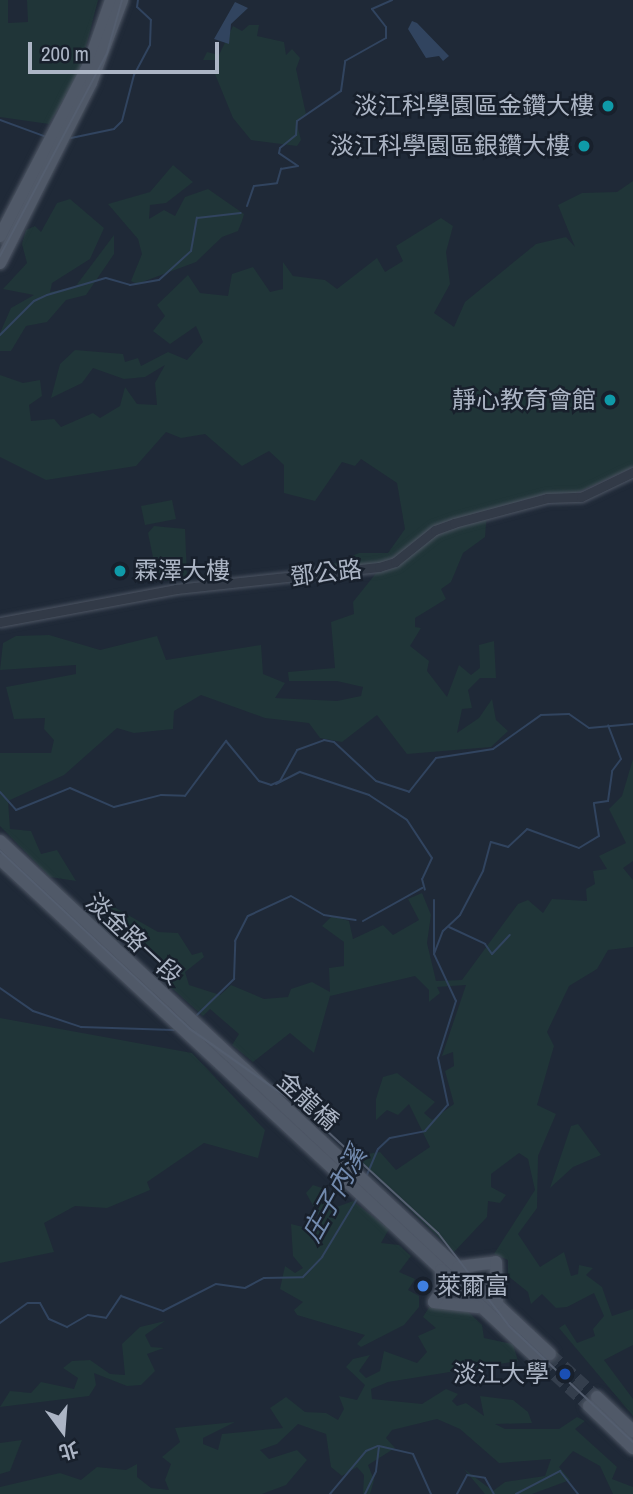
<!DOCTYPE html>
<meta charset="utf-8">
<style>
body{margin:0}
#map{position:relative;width:633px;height:1494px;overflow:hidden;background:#1f2937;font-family:"Archivo Narrow","Noto Sans TC",sans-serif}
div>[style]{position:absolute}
.green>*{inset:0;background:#203538}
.water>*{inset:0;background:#31445f}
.stream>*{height:2px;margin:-1px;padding:0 1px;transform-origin:1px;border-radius:1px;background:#31445f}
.primary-tunnel>*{height:12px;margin-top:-6px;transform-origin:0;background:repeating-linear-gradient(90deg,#343e4c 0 12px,transparent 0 18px)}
.roads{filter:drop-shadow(0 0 2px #4d5563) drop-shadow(0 0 2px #4d5563)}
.tertiary>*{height:9px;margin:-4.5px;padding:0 4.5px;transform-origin:4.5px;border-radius:4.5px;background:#323a47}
.primary>*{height:12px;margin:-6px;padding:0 6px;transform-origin:6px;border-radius:6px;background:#505968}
.tram>*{height:2px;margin:-1px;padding:0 1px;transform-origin:1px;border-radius:1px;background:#545e6f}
.dots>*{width:19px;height:19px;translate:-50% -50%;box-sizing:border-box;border:4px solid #18202c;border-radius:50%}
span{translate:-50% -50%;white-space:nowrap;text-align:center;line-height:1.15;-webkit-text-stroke:5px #18202c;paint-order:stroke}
.poi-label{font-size:24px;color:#acb5c5}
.right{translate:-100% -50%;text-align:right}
.left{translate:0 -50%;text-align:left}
.street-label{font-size:24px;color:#acb5c5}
.water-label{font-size:26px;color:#738baf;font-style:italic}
.north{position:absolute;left:28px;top:1396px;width:70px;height:70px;-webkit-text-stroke:5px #18202c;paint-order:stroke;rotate:164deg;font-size:19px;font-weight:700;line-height:28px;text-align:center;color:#acb5c5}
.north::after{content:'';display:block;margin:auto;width:24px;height:32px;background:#acb5c5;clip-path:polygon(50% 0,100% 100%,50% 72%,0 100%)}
.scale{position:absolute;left:28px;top:42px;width:191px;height:32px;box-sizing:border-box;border:4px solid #acb5c5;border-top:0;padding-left:9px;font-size:21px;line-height:24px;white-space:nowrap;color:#acb5c5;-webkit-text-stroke:5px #18202c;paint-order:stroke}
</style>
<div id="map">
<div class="green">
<div style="clip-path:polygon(0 0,8px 0,8px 23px,28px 22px,27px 0,98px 0,79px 74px,49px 124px,0 117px)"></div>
<div style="clip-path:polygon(249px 25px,259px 25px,257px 36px,284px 42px,286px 55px,292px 49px,300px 58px,296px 69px,306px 114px,296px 121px,301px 140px,297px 146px,251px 140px,233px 118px,215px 74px,217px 60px,203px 60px,207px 52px,219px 55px,233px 26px,242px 31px)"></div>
<div style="clip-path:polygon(173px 165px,193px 182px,166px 203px,150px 205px,149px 219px,164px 210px,175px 216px,185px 197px,208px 189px,244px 214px,242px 221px,238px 231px,222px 237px,196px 262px,137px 284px,131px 281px,142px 254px,138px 239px,108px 204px,150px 192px)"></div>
<div style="clip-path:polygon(633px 181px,633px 467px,574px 494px,545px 494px,487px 511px,485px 537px,463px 553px,451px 582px,441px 589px,446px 599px,415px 618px,415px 627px,421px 628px,410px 646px,429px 661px,427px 671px,447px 697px,459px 665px,471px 675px,480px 668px,479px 645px,494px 641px,496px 678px,480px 678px,468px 690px,472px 708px,462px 709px,457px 733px,479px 718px,492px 699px,496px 720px,508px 731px,491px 747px,407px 754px,377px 715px,342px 742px,320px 738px,309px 723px,265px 718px,201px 695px,174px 711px,173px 729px,134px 733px,117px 728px,64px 775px,8px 801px,10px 829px,31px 831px,41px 854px,57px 850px,76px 881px,50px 877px,0 826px,0 753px,51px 753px,54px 740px,44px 729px,45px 718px,14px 719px,6px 687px,76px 674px,76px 665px,0 670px,3px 643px,16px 636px,49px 635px,100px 650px,157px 636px,166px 660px,261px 645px,263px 674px,285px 683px,275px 698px,337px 701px,361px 696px,363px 687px,337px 681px,289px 681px,288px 672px,335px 668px,331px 622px,354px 614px,353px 602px,377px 572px,376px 563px,309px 574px,359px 553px,388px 553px,405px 529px,397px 483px,361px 459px,355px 466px,342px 462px,315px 501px,284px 493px,284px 465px,269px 451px,242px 466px,205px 434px,181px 438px,166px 432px,136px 466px,46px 480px,0 457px,0 375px,23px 383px,40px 380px,42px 396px,29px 405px,31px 421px,54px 419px,61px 427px,93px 413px,100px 418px,120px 406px,125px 387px,137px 404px,157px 405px,155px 383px,165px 365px,145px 377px,124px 379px,93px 368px,82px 383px,51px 398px,60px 364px,75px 350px,123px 354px,125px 362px,138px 358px,141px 366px,168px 352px,187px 360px,203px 342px,196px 326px,170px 344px,153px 331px,165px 316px,157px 305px,188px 275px,200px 293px,228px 296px,232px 274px,253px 267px,270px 292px,283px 289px,283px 262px,293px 276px,325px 280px,337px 289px,377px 258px,385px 272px,403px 261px,396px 246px,441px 218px,453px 226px,446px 252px,450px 284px,434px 313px,454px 327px,465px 302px,536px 244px,566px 237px,575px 247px,558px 205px,582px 193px,617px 192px)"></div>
<div style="clip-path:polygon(70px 199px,104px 228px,90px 259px,52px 283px,50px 292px,75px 287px,114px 235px,114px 254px,86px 295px,66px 300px,47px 322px,26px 326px,11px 351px,0 351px,0 333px,11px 308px,34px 295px,3px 289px,27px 263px,22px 244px,26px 230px,35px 226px,41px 232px,57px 203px)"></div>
<div style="clip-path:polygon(172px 500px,176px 519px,145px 525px,141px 506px)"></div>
<div style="clip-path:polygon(154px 526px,185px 529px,187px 577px,158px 582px,148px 533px)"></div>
<div style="clip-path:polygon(633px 759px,633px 861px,623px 868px,633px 880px,633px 947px,608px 950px,597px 969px,569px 986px,547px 1032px,554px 1046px,537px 1105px,556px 1114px,538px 1156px,537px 1208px,518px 1234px,540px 1267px,564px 1252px,571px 1276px,578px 1274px,579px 1265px,593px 1268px,586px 1275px,602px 1287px,612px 1316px,633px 1309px,633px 1345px,604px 1360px,633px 1399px,633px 1416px,559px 1328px,565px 1324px,577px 1343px,595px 1336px,593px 1329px,604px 1316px,594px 1293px,567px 1307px,556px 1308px,542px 1294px,531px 1304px,528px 1292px,508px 1276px,508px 1260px,494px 1254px,535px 1190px,528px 1159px,519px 1153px,491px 1174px,491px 1187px,506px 1195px,500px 1203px,488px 1201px,487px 1217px,454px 1252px,354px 1156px,380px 1152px,396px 1170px,430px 1147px,409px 1104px,398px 1115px,387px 1110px,376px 1120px,376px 1099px,383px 1077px,397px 1073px,435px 1102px,424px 1113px,432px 1120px,454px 1104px,445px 1071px,454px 1066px,453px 1052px,442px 1056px,466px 985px,437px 987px,440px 993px,429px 1002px,429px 990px,415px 976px,330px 996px,314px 1053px,290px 1033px,253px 1062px,232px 1045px,239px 1034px,210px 1009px,203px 1016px,155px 973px,162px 959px,91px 894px,158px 932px,178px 933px,192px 955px,202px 952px,204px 957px,185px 972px,189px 985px,220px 995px,231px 985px,264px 999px,288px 997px,291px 989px,312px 982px,330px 992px,329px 968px,344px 966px,344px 942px,322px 926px,332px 916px,349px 921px,353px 939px,383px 925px,393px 935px,419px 920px,408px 899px,422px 893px,431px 915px,427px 943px,436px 981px,462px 980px,518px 904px,528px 900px,543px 913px,552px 899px,587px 901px,586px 889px,595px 884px,593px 871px,607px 869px,599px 856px,626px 843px,609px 809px,622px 796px)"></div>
<div style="clip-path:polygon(0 1018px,192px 1053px,265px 1130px,258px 1158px,204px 1143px,147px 1182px,150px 1190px,107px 1208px,75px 1206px,44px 1223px,54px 1252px,0 1263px)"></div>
<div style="clip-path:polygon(578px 1124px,601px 1155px,573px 1167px,550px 1188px,571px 1126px)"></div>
<div style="clip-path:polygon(313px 1185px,325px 1189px,334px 1208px,353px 1201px,389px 1229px,381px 1243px,399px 1245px,411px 1256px,399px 1272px,415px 1279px,408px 1290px,419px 1296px,419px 1307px,404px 1325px,361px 1347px,357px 1344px,365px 1335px,297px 1315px,294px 1310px,303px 1302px,280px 1289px,285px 1266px,295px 1273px,303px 1268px,293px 1256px,291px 1224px,311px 1229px,320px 1218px,306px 1193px)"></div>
<div style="clip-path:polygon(460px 1304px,482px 1325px,484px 1338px,513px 1344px,518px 1361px,388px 1382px,371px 1389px,372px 1399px,422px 1404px,446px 1389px,458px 1394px,452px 1401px,457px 1406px,466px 1403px,484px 1416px,480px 1396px,513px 1400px,528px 1412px,532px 1423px,495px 1424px,505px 1429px,559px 1429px,577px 1417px,585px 1421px,575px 1429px,617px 1467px,612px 1479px,633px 1487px,633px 1494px,613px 1494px,600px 1466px,573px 1451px,559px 1467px,570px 1480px,532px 1494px,485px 1494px,464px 1469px,493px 1491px,505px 1482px,545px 1476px,551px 1459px,499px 1463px,460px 1429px,437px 1419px,392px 1430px,386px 1438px,395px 1448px,368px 1465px,374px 1480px,370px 1494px,363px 1494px,364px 1475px,357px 1467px,342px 1476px,331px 1467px,326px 1434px,298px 1424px,277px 1444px,260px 1450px,269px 1459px,297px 1450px,307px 1460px,286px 1485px,262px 1494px,0 1494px,0 1487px,60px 1473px,81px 1480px,97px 1467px,126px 1470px,137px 1464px,137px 1477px,151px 1488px,169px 1490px,165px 1480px,171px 1464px,162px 1457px,180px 1442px,175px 1428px,235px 1422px,203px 1438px,203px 1444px,218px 1450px,222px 1434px,283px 1428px,270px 1408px,286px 1397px,305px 1412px,326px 1413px,338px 1420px,344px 1409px,339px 1396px,357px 1400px,365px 1385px,346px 1367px,353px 1359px,370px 1355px,359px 1371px,366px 1378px,380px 1371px,384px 1351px,417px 1363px,427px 1352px,418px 1336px,436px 1328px,423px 1317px,430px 1306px)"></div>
<div style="clip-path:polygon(165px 1321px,145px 1335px,151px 1347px,164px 1348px,147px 1354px,155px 1371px,141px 1385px,127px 1386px,94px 1373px,96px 1385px,89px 1396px,0 1407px,10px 1391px,31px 1393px,41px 1382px,74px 1389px,78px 1378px,63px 1368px,72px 1361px,90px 1360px,110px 1374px,125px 1375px,122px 1344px,140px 1327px)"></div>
<div style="clip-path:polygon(22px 1440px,10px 1471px,0 1474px,0 1443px)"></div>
</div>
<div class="water">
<div style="clip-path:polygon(235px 2px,248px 8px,231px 24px,229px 44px,214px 39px)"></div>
<div style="clip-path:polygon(412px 21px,417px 23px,449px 56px,443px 61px,439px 56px,426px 58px,408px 29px)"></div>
</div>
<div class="stream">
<div style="left:0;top:120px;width:47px;rotate:20deg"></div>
<div style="left:71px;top:138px;width:44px;rotate:-11.8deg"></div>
<div style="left:114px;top:129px;width:11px;rotate:-45deg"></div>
<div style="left:122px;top:121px;width:48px;rotate:-75.4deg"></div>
<div style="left:134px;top:75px;width:34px;rotate:-62deg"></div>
<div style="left:150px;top:45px;width:25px;rotate:-88deg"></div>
<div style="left:151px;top:20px;width:19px;rotate:-137deg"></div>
<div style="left:137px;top:7px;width:7px;rotate:-82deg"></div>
<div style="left:247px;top:206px;width:21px;rotate:-71deg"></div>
<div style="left:254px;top:186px;width:23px;rotate:-7deg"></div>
<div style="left:277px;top:183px;width:15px;rotate:-74deg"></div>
<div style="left:281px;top:169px;width:17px;rotate:-10deg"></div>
<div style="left:298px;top:166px;width:23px;rotate:-146deg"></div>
<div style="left:279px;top:153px;width:5px;rotate:-79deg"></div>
<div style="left:280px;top:148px;width:21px;rotate:-39deg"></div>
<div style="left:296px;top:135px;width:14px;rotate:-86deg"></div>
<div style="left:297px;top:121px;width:53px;rotate:-34.3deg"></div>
<div style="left:341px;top:91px;width:30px;rotate:-82deg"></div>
<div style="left:345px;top:61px;width:47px;rotate:-29.3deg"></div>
<div style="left:386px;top:38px;width:11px;rotate:-90deg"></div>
<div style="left:386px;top:27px;width:23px;rotate:-128deg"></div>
<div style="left:372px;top:9px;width:22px;rotate:-24deg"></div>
<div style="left:0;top:335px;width:48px;rotate:-45deg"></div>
<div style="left:34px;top:301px;width:14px;rotate:-25deg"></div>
<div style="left:47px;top:295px;width:61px;rotate:-16.1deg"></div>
<div style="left:106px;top:278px;width:25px;rotate:16deg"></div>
<div style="left:130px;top:285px;width:29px;rotate:-10deg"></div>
<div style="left:159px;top:280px;width:43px;rotate:-42.2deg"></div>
<div style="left:191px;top:251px;width:34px;rotate:-80deg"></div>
<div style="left:197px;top:218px;width:44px;rotate:-6.5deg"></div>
<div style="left:276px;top:784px;width:27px;rotate:-27deg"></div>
<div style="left:300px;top:772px;width:73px;rotate:18.4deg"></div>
<div style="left:369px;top:795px;width:45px;rotate:33.3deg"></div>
<div style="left:407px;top:820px;width:45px;rotate:56.7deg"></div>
<div style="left:432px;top:858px;width:23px;rotate:115deg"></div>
<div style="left:422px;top:879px;width:11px;rotate:75deg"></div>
<div style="left:0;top:792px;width:24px;rotate:48deg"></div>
<div style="left:16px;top:810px;width:58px;rotate:-22.2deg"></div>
<div style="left:70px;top:788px;width:48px;rotate:23.4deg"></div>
<div style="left:114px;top:807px;width:49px;rotate:-14.3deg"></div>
<div style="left:161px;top:795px;width:24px;rotate:2deg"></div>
<div style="left:185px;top:796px;width:69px;rotate:-53.3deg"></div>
<div style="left:226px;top:741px;width:52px;rotate:50.5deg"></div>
<div style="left:259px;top:781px;width:13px;rotate:18deg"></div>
<div style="left:271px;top:785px;width:10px;rotate:-24deg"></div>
<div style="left:280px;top:781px;width:35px;rotate:-61deg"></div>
<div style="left:297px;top:750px;width:29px;rotate:-20deg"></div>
<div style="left:324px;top:740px;width:10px;rotate:11deg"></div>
<div style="left:334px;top:742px;width:57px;rotate:42.9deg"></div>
<div style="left:376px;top:781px;width:35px;rotate:18deg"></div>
<div style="left:409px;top:792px;width:43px;rotate:-51.5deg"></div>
<div style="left:436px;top:758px;width:58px;rotate:-9deg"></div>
<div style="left:493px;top:749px;width:59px;rotate:-35.3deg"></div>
<div style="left:541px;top:715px;width:28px;rotate:-2deg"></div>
<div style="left:569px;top:714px;width:24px;rotate:35deg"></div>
<div style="left:589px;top:728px;width:44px;rotate:-5.2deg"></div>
<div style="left:434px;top:900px;width:54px;rotate:90deg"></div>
<div style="left:363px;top:921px;width:68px;rotate:-29.2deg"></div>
<div style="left:449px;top:927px;width:40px;rotate:25deg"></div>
<div style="left:485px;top:944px;width:12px;rotate:55deg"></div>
<div style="left:492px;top:954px;width:26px;rotate:-47deg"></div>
<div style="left:0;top:988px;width:40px;rotate:34.9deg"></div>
<div style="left:33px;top:1011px;width:51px;rotate:18.4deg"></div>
<div style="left:81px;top:1027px;width:93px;rotate:1.8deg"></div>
<div style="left:197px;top:1015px;width:52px;rotate:-44.2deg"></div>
<div style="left:234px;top:979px;width:38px;rotate:-88deg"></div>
<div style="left:235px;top:941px;width:28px;rotate:-63deg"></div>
<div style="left:248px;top:916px;width:47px;rotate:-24.9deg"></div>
<div style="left:291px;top:896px;width:38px;rotate:30deg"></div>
<div style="left:324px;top:915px;width:32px;rotate:9deg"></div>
<div style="left:366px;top:1177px;width:30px;rotate:-67deg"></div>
<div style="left:378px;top:1149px;width:16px;rotate:-43deg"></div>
<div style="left:390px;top:1138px;width:36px;rotate:-11deg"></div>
<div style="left:425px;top:1131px;width:35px;rotate:-49deg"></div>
<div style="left:448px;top:1105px;width:48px;rotate:-102deg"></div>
<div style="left:438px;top:1058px;width:60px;rotate:-72.5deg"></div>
<div style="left:456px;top:1001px;width:52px;rotate:-115.1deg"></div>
<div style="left:434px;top:954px;width:25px;rotate:-69deg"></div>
<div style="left:443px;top:931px;width:23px;rotate:-43deg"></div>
<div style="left:460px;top:915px;width:50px;rotate:-62.4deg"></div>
<div style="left:483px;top:871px;width:30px;rotate:-75deg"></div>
<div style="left:491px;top:842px;width:18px;rotate:16deg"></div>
<div style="left:508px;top:847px;width:26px;rotate:-43deg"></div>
<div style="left:527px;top:829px;width:55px;rotate:20.1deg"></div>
<div style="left:579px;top:848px;width:23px;rotate:-31deg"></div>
<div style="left:599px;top:836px;width:33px;rotate:-99deg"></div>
<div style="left:594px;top:803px;width:14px;rotate:-8deg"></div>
<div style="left:608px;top:801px;width:30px;rotate:-82deg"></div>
<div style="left:612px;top:771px;width:15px;rotate:-53deg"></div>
<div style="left:621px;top:759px;width:36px;rotate:-111deg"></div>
<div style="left:0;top:1323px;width:34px;rotate:-36deg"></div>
<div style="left:28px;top:1303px;width:12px"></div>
<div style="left:40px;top:1303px;width:18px;rotate:61deg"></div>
<div style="left:49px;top:1319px;width:20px;rotate:24deg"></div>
<div style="left:67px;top:1327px;width:24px;rotate:-30deg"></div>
<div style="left:88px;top:1315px;width:18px;rotate:9deg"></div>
<div style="left:106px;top:1318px;width:27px;rotate:-56deg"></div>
<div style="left:121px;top:1296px;width:45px;rotate:19.7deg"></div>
<div style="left:163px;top:1311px;width:59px;rotate:-27deg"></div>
<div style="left:216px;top:1284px;width:29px;rotate:8deg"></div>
<div style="left:245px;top:1288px;width:21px;rotate:-28deg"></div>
<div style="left:264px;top:1278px;width:39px;rotate:-1deg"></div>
<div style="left:303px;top:1277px;width:28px;rotate:-46deg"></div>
<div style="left:322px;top:1257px;width:68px;rotate:-58.9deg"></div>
<div style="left:330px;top:1494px;width:56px;rotate:-50.1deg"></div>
<div style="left:366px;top:1451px;width:13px;rotate:-23deg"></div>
<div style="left:365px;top:1494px;width:25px;rotate:-64deg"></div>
<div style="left:376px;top:1471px;width:25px;rotate:-83deg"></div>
<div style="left:379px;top:1446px;width:35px;rotate:13deg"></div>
<div style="left:413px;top:1454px;width:44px;rotate:65.8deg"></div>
<div style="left:457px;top:1494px;width:21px;rotate:-62deg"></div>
<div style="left:467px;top:1475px;width:18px;rotate:9deg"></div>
<div style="left:485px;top:1478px;width:18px;rotate:61deg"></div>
<div style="left:516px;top:1494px;width:50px;rotate:-27.6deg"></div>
<div style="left:560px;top:1471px;width:29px;rotate:52deg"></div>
</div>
<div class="primary-tunnel">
<div style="left:550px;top:1354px;width:64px;rotate:42.5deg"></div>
<div style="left:542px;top:1363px;width:64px;rotate:42.5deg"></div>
</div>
<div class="roads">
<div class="tertiary">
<div style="left:0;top:622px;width:179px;rotate:-10.6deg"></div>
<div style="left:176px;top:589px;width:204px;rotate:-6.2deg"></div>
<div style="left:379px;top:567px;width:17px;rotate:-17deg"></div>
<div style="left:395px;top:562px;width:51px;rotate:-38.7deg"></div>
<div style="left:435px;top:530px;width:20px;rotate:-20deg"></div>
<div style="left:454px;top:523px;width:96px;rotate:-15deg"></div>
<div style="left:547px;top:498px;width:34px;rotate:-2deg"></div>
<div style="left:581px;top:497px;width:58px;rotate:-25.7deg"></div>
</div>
<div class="primary">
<div style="left:0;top:236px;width:191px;rotate:-62.6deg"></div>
<div style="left:88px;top:66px;width:70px;rotate:-70.8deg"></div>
<div style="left:0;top:263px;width:202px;rotate:-63.2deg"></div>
<div style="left:91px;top:83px;width:89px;rotate:-69.5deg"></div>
<div style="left:0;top:841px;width:752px;rotate:43.01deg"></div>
<div style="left:0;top:859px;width:740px;rotate:42.92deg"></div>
<div style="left:458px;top:1267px;width:38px;rotate:-7deg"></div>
<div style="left:496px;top:1262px;width:41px;rotate:88.6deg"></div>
<div style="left:434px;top:1302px;width:44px;rotate:6.5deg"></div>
<div style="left:434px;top:1302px;width:14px;rotate:-56deg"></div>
<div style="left:442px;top:1290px;width:20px;rotate:-93deg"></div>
<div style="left:597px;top:1397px;width:50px;rotate:43.4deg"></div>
<div style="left:589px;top:1406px;width:61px;rotate:43.7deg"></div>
</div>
</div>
<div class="tram">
<div style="left:0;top:256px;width:229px;rotate:-62.2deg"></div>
<div style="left:107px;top:53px;width:55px;rotate:-74.2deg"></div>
<div style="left:0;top:851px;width:260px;rotate:43.1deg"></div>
<div style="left:190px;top:1029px;width:137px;rotate:35.2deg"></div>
<div style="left:302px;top:1108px;width:185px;rotate:42.6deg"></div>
<div style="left:438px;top:1233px;width:117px;rotate:52.6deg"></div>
<div style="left:509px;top:1326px;width:170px;rotate:43.1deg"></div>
</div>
<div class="dots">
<div style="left:608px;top:106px;background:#0f9aa8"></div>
<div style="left:584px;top:146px;background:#0f9aa8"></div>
<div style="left:610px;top:400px;background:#0f9aa8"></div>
<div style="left:120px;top:571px;background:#0f9aa8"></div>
<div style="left:423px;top:1286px;background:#3f7fe0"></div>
<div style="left:565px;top:1374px;background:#1a4fb4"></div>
</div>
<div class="poi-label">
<span class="right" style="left:594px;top:106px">淡江科學園區金鑽大樓</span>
<span class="right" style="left:570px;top:146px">淡江科學園區銀鑽大樓</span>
<span class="right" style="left:596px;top:400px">靜心教育會館</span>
<span class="left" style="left:134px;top:571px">霖澤大樓</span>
<span class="left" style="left:437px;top:1286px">萊爾富</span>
<span class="right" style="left:549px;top:1374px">淡江大學</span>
</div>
<div class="street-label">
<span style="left:326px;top:573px;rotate:-7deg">鄧公路</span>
<span style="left:134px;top:939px;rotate:43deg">淡金路一段</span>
<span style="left:308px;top:1101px;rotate:42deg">金龍橋</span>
</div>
<div class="water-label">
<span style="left:334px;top:1194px;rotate:-61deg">庄子內溪</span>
</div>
<div class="north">北</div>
<div class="scale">200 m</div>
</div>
